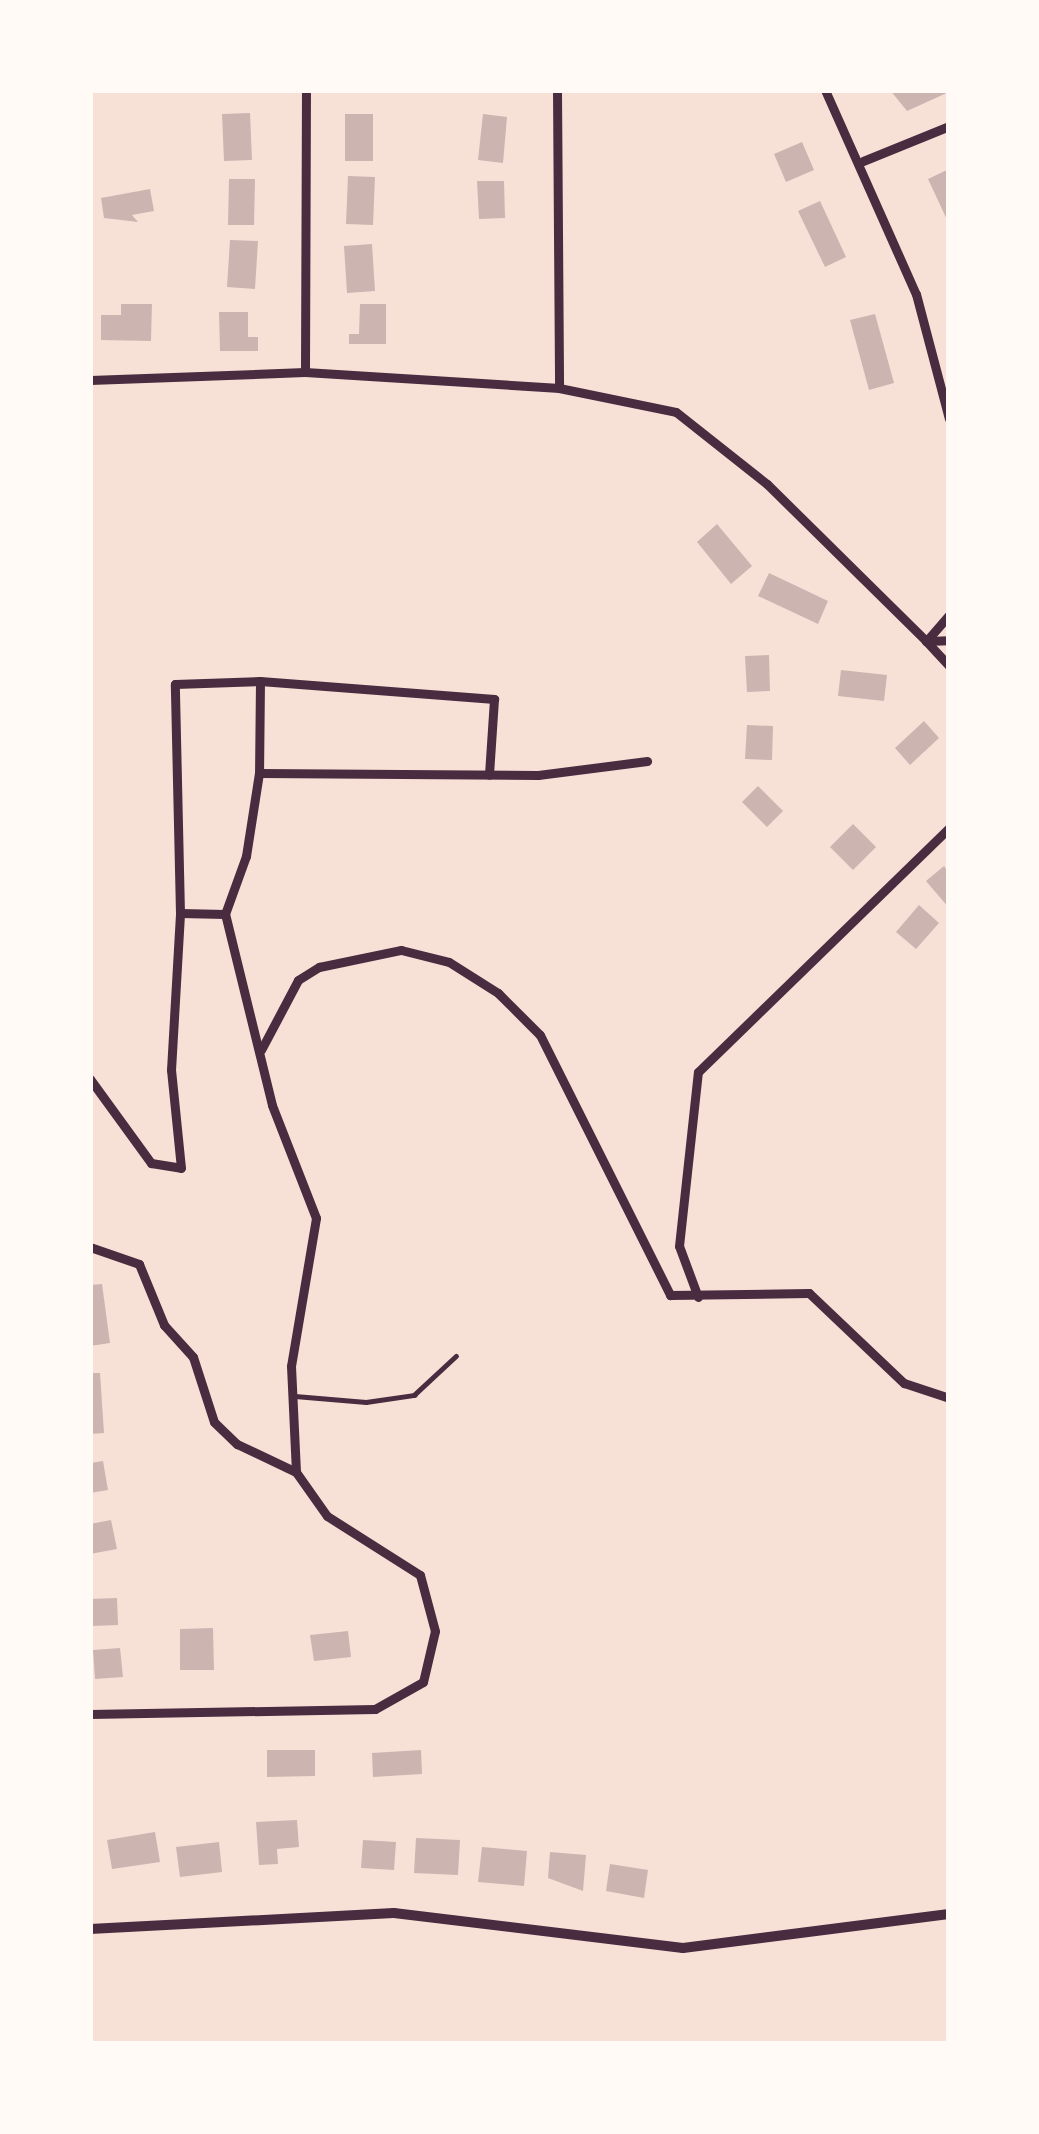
<!DOCTYPE html>
<style>
body{margin:0}
#map{position:relative;width:1039px;height:2134px;overflow:hidden;background:#f7e1d7;font-family:"Golos Text",sans-serif}
div>[style]{position:absolute}
.building>*{inset:0;background:#ccb4b1}
.service>*{height:4.5px;margin:-2.25px;padding:0 2.25px;transform-origin:2.25px;border-radius:2.25px;background:#4a2c40}
.minor>*{height:9px;margin:-4.5px;padding:0 4.5px;transform-origin:4.5px;border-radius:4.5px;background:#4a2c40}
.tertiary>*{height:10px;margin:-5px;padding:0 5px;transform-origin:5px;border-radius:5px;background:#4a2c40}
span{translate:-50% -50%;white-space:nowrap;text-align:center;line-height:1.15;-webkit-text-stroke:10px #fffaf5;paint-order:stroke}
.frame{position:absolute;inset:0;border:93px solid #fffaf5;pointer-events:none}
</style>
<div id="map">
<div class="building">
<div style="clip-path:polygon(875px 90px,949px 90px,949px 92px,907px 111px,890px 90px)"></div>
<div style="clip-path:polygon(250px 113px,252px 160px,224px 161px,222px 114px)"></div>
<div style="clip-path:polygon(345px 114px,373px 114px,373px 161px,345px 161px)"></div>
<div style="clip-path:polygon(483px 114px,507px 117px,503px 163px,478px 160px)"></div>
<div style="clip-path:polygon(802px 142px,814px 170px,786px 182px,774px 154px)"></div>
<div style="clip-path:polygon(949px 169px,949px 224px,928px 179px)"></div>
<div style="clip-path:polygon(348px 176px,375px 177px,373px 225px,346px 224px)"></div>
<div style="clip-path:polygon(229px 179px,255px 179px,254px 225px,228px 225px)"></div>
<div style="clip-path:polygon(477px 181px,504px 181px,505px 218px,479px 219px)"></div>
<div style="clip-path:polygon(150px 189px,154px 211px,132px 215px,138px 222px,104px 218px,101px 198px)"></div>
<div style="clip-path:polygon(820px 201px,846px 257px,825px 267px,798px 211px)"></div>
<div style="clip-path:polygon(230px 240px,258px 241px,255px 289px,227px 287px)"></div>
<div style="clip-path:polygon(372px 244px,375px 291px,347px 293px,344px 246px)"></div>
<div style="clip-path:polygon(121px 304px,152px 304px,151px 341px,101px 340px,101px 315px,121px 315px)"></div>
<div style="clip-path:polygon(360px 304px,386px 304px,386px 344px,349px 344px,349px 334px,359px 334px)"></div>
<div style="clip-path:polygon(219px 312px,248px 312px,248px 337px,258px 337px,258px 351px,220px 351px)"></div>
<div style="clip-path:polygon(875px 314px,894px 383px,869px 390px,850px 320px)"></div>
<div style="clip-path:polygon(717px 524px,752px 566px,731px 584px,697px 542px)"></div>
<div style="clip-path:polygon(769px 573px,828px 601px,818px 624px,758px 596px)"></div>
<div style="clip-path:polygon(769px 655px,770px 691px,747px 692px,745px 656px)"></div>
<div style="clip-path:polygon(841px 670px,887px 675px,884px 701px,838px 696px)"></div>
<div style="clip-path:polygon(924px 721px,939px 738px,910px 765px,895px 748px)"></div>
<div style="clip-path:polygon(747px 725px,773px 726px,772px 760px,745px 759px)"></div>
<div style="clip-path:polygon(758px 786px,783px 811px,767px 827px,742px 802px)"></div>
<div style="clip-path:polygon(853px 824px,876px 847px,853px 870px,830px 847px)"></div>
<div style="clip-path:polygon(944px 866px,949px 873px,949px 908px,926px 881px)"></div>
<div style="clip-path:polygon(919px 905px,939px 923px,916px 949px,896px 932px)"></div>
<div style="clip-path:polygon(102px 1284px,110px 1343px,90px 1346px,90px 1285px)"></div>
<div style="clip-path:polygon(90px 1373px,100px 1373px,104px 1433px,90px 1434px)"></div>
<div style="clip-path:polygon(103px 1461px,108px 1490px,90px 1493px,90px 1463px)"></div>
<div style="clip-path:polygon(111px 1520px,117px 1549px,90px 1554px,90px 1524px)"></div>
<div style="clip-path:polygon(117px 1598px,118px 1625px,90px 1626px,90px 1599px)"></div>
<div style="clip-path:polygon(213px 1628px,214px 1670px,180px 1670px,180px 1629px)"></div>
<div style="clip-path:polygon(348px 1631px,351px 1657px,314px 1661px,310px 1635px)"></div>
<div style="clip-path:polygon(120px 1648px,123px 1677px,95px 1679px,93px 1650px)"></div>
<div style="clip-path:polygon(267px 1750px,315px 1750px,315px 1776px,267px 1777px)"></div>
<div style="clip-path:polygon(421px 1750px,422px 1774px,373px 1777px,372px 1753px)"></div>
<div style="clip-path:polygon(297px 1820px,299px 1847px,277px 1849px,278px 1864px,259px 1865px,256px 1822px)"></div>
<div style="clip-path:polygon(155px 1832px,160px 1862px,112px 1869px,107px 1840px)"></div>
<div style="clip-path:polygon(416px 1838px,460px 1840px,458px 1875px,414px 1873px)"></div>
<div style="clip-path:polygon(363px 1840px,396px 1842px,394px 1870px,361px 1868px)"></div>
<div style="clip-path:polygon(219px 1842px,222px 1872px,180px 1877px,176px 1847px)"></div>
<div style="clip-path:polygon(482px 1847px,527px 1851px,524px 1886px,478px 1882px)"></div>
<div style="clip-path:polygon(550px 1852px,586px 1855px,583px 1891px,548px 1878px)"></div>
<div style="clip-path:polygon(610px 1864px,648px 1870px,644px 1898px,606px 1891px)"></div>
</div>
<div class="service">
<div style="left:295px;top:1396px;width:71px;rotate:4.8deg"></div>
<div style="left:366px;top:1402px;width:49px;rotate:-8.3deg"></div>
<div style="left:414px;top:1395px;width:57px;rotate:-42.9deg"></div>
</div>
<div class="minor">
<div style="left:557px;top:90px;width:298px;rotate:89.6deg"></div>
<div style="left:825px;top:90px;width:223px;rotate:66deg"></div>
<div style="left:916px;top:294px;width:129px;rotate:75.2deg"></div>
<div style="left:863px;top:161px;width:93px;rotate:-22.1deg"></div>
<div style="left:305px;top:372px;width:282px;rotate:-89.8deg"></div>
<div style="left:90px;top:380px;width:215px;rotate:-2.1deg"></div>
<div style="left:305px;top:372px;width:255px;rotate:3.6deg"></div>
<div style="left:559px;top:388px;width:119px;rotate:11.6deg"></div>
<div style="left:676px;top:412px;width:116px;rotate:38.4deg"></div>
<div style="left:767px;top:484px;width:223px;rotate:44.6deg"></div>
<div style="left:926px;top:641px;width:23px;rotate:-2deg"></div>
<div style="left:949px;top:615px;width:35px;rotate:131deg"></div>
<div style="left:926px;top:641px;width:34px;rotate:47deg"></div>
<div style="left:260px;top:681px;width:235px;rotate:4.4deg"></div>
<div style="left:494px;top:699px;width:76px;rotate:93.8deg"></div>
<div style="left:225px;top:914px;width:62px;rotate:-70.1deg"></div>
<div style="left:246px;top:856px;width:84px;rotate:-81.1deg"></div>
<div style="left:259px;top:773px;width:279px;rotate:0.4deg"></div>
<div style="left:538px;top:775px;width:110px;rotate:-7.3deg"></div>
<div style="left:261px;top:1050px;width:79px;rotate:-62.1deg"></div>
<div style="left:298px;top:980px;width:25px;rotate:-32deg"></div>
<div style="left:319px;top:967px;width:84px;rotate:-11.7deg"></div>
<div style="left:401px;top:950px;width:49px;rotate:14deg"></div>
<div style="left:449px;top:962px;width:58px;rotate:32.3deg"></div>
<div style="left:498px;top:993px;width:59px;rotate:45deg"></div>
<div style="left:540px;top:1035px;width:291px;rotate:63.4deg"></div>
<div style="left:670px;top:1295px;width:139px;rotate:-0.8deg"></div>
<div style="left:809px;top:1293px;width:131px;rotate:43.5deg"></div>
<div style="left:904px;top:1383px;width:47px;rotate:18.4deg"></div>
<div style="left:90px;top:1079px;width:104px;rotate:54deg"></div>
<div style="left:151px;top:1163px;width:30px;rotate:9deg"></div>
<div style="left:181px;top:1168px;width:99px;rotate:-95.8deg"></div>
<div style="left:171px;top:1070px;width:157px;rotate:-86.7deg"></div>
<div style="left:180px;top:913px;width:229px;rotate:-91.3deg"></div>
<div style="left:175px;top:684px;width:85px;rotate:-2deg"></div>
<div style="left:260px;top:681px;width:92px;rotate:90.6deg"></div>
<div style="left:90px;top:1247px;width:52px;rotate:19.1deg"></div>
<div style="left:139px;top:1264px;width:66px;rotate:67.7deg"></div>
<div style="left:164px;top:1325px;width:43px;rotate:47.8deg"></div>
<div style="left:193px;top:1357px;width:68px;rotate:72.1deg"></div>
<div style="left:214px;top:1422px;width:32px;rotate:44deg"></div>
<div style="left:237px;top:1444px;width:65px;rotate:25.4deg"></div>
<div style="left:698px;top:1297px;width:54px;rotate:-110.4deg"></div>
<div style="left:679px;top:1246px;width:175px;rotate:-83.8deg"></div>
<div style="left:698px;top:1072px;width:350px;rotate:-44.2deg"></div>
<div style="left:90px;top:1714px;width:285px;rotate:-1deg"></div>
<div style="left:375px;top:1709px;width:55px;rotate:-29.4deg"></div>
<div style="left:423px;top:1682px;width:52px;rotate:-76.8deg"></div>
<div style="left:435px;top:1631px;width:58px;rotate:-105deg"></div>
<div style="left:420px;top:1575px;width:110px;rotate:-147.6deg"></div>
<div style="left:327px;top:1516px;width:54px;rotate:-125.2deg"></div>
<div style="left:296px;top:1472px;width:106px;rotate:-92.7deg"></div>
<div style="left:291px;top:1366px;width:150px;rotate:-80.4deg"></div>
<div style="left:316px;top:1218px;width:121px;rotate:-111.3deg"></div>
<div style="left:272px;top:1105px;width:197px;rotate:-103.8deg"></div>
<div style="left:225px;top:914px;width:45px;rotate:-178.7deg"></div>
</div>
<div class="tertiary">
<div style="left:90px;top:1929px;width:304px;rotate:-3deg"></div>
<div style="left:394px;top:1913px;width:291px;rotate:6.9deg"></div>
<div style="left:683px;top:1948px;width:268px;rotate:-7.3deg"></div>
</div>
<div class="frame"></div>
</div>
